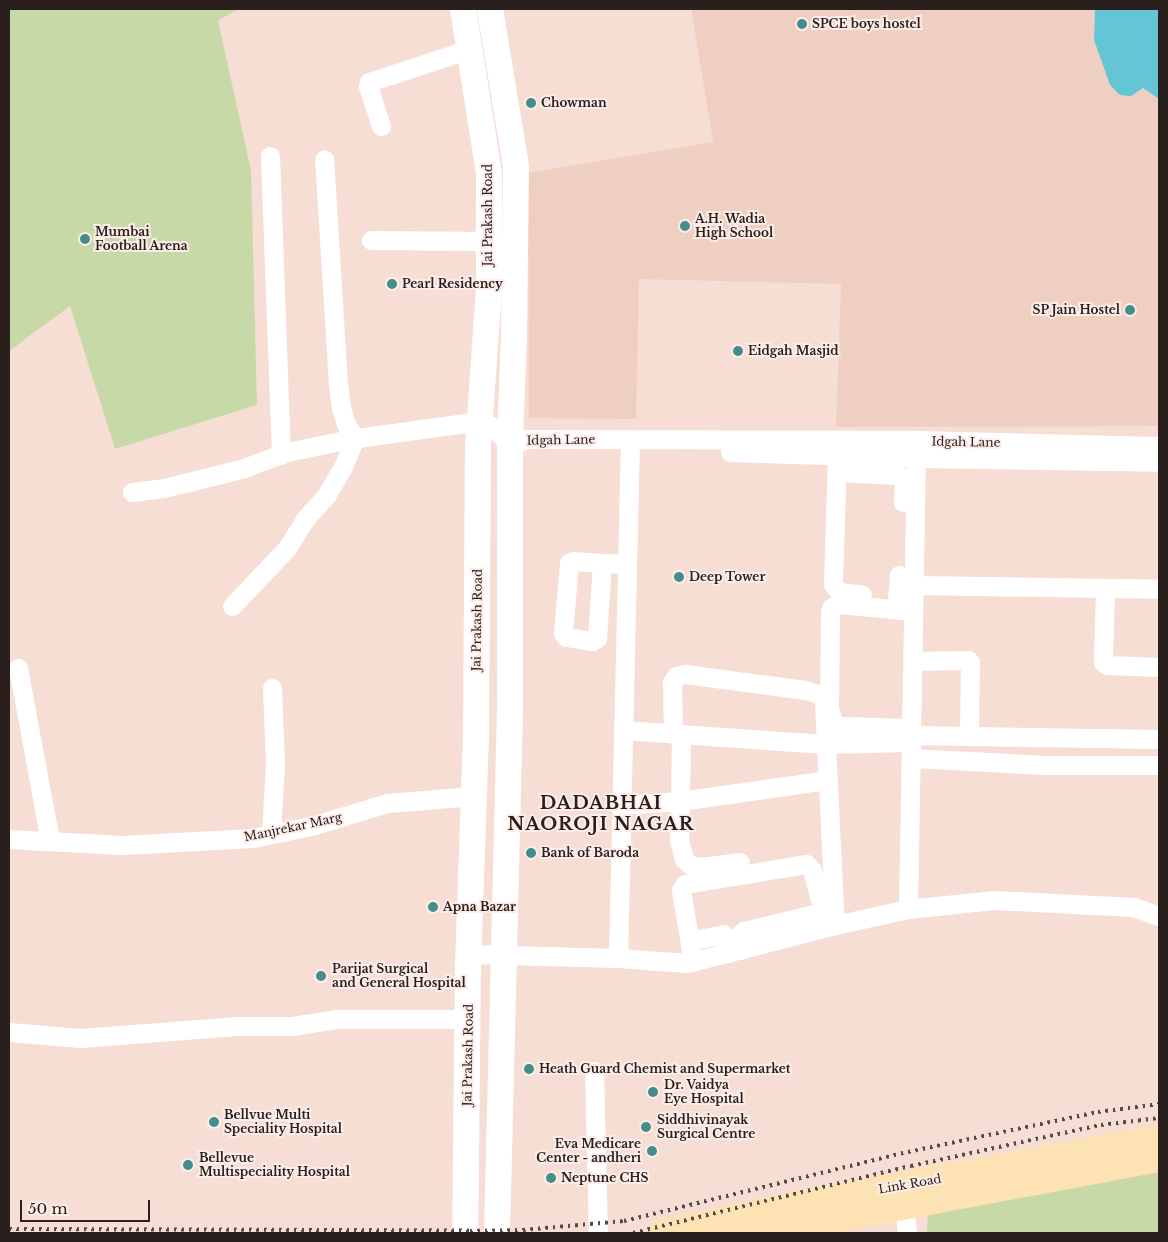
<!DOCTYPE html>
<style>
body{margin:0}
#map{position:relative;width:1168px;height:1242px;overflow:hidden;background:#f7ded4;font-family:"Libre Baskerville",serif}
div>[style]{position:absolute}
.built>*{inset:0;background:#f0cfc3}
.green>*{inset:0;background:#c7d9a7}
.water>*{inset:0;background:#64c6d4}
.minor>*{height:19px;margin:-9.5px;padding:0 9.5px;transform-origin:9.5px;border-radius:9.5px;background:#fff}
.secondary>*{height:26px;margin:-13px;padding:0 13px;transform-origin:13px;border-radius:13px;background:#fff}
.primary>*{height:28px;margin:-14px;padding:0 14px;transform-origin:14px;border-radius:14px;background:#fde2b4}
.rail>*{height:4px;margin-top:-2px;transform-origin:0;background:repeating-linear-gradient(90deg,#574a46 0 2.5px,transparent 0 7.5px)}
.dots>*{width:14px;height:14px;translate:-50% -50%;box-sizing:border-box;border:2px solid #fdede8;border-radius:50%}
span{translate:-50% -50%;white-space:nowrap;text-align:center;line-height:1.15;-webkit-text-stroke:4px #fdede8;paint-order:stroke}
.poi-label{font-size:12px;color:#29201d;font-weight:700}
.left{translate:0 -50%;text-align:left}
.right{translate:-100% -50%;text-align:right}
.street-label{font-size:12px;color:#29201d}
.district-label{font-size:18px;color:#29201d;font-weight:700;letter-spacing:1px}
.frame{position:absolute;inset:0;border:10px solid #29201d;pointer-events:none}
.scale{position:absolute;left:20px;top:1200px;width:130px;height:22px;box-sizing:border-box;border:2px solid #29201d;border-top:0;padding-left:6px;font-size:15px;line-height:18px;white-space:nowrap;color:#29201d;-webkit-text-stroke:4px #fdede8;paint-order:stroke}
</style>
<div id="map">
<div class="built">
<div style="clip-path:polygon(691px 9px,1159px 9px,1159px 426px,836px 427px,841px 284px,639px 279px,636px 419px,529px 418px,528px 173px,713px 142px)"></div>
</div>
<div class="green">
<div style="clip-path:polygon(9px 9px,239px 9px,218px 20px,251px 171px,257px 405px,115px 449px,70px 306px,9px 351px)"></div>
<div style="clip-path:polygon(1159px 1168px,1159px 1233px,927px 1233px,928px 1210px)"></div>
</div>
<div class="water">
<div style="clip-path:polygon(1095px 9px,1159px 9px,1159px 99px,1143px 88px,1131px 96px,1120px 95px,1110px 85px,1094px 40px)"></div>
</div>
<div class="minor">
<div style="left:381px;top:126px;width:42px;rotate:-108deg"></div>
<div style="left:368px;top:86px;width:4px;rotate:-76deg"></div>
<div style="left:369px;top:82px;width:106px;rotate:-18.1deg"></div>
<div style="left:270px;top:156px;width:299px;rotate:87.9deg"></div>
<div style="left:371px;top:240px;width:118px;rotate:0.5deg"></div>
<div style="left:730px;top:452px;width:186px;rotate:1.8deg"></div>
<div style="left:916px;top:458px;width:243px;rotate:0.9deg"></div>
<div style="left:837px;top:456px;width:128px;rotate:91.8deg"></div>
<div style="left:833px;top:584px;width:10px;rotate:53deg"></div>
<div style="left:839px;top:592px;width:23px;rotate:7deg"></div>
<div style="left:837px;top:472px;width:61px;rotate:2.8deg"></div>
<div style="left:898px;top:475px;width:8px;rotate:45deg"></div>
<div style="left:904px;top:481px;width:21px;rotate:93deg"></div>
<div style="left:132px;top:492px;width:32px;rotate:-7deg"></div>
<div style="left:164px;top:488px;width:82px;rotate:-14deg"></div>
<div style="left:244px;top:468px;width:46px;rotate:-20.4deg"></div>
<div style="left:287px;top:452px;width:64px;rotate:-11.7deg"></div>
<div style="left:350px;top:439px;width:131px;rotate:-7.9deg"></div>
<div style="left:480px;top:421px;width:9px;rotate:21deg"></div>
<div style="left:488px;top:424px;width:29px;rotate:41deg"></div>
<div style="left:510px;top:443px;width:7px"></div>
<div style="left:517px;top:443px;width:10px;rotate:-24deg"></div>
<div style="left:526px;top:439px;width:390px;rotate:0.1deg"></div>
<div style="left:916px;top:440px;width:243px;rotate:1.4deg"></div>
<div style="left:602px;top:563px;width:75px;rotate:93.8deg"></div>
<div style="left:597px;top:638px;width:6px;rotate:149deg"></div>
<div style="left:592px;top:641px;width:26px;rotate:-171deg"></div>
<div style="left:566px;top:637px;width:5px;rotate:-127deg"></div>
<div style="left:563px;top:633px;width:70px;rotate:-85.1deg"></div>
<div style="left:569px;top:563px;width:4px;rotate:-27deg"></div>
<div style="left:573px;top:561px;width:29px;rotate:4deg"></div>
<div style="left:602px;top:563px;width:25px;rotate:2deg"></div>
<div style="left:914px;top:585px;width:245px;rotate:0.9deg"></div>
<div style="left:1105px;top:589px;width:73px;rotate:91.6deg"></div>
<div style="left:1103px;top:662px;width:5px;rotate:37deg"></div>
<div style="left:1107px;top:665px;width:52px;rotate:2.2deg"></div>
<div style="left:897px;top:598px;width:23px;rotate:-85deg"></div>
<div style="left:232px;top:606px;width:80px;rotate:-46.5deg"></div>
<div style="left:287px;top:548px;width:34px;rotate:-58deg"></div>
<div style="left:305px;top:519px;width:31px;rotate:-48deg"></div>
<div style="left:326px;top:496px;width:34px;rotate:-60deg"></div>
<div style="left:343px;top:467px;width:31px;rotate:-68deg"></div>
<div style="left:355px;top:438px;width:17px;rotate:-123deg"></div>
<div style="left:346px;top:424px;width:17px;rotate:-107deg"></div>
<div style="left:341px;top:408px;width:23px;rotate:-97deg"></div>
<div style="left:338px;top:385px;width:226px;rotate:-93.5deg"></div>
<div style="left:913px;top:661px;width:55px;rotate:-1deg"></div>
<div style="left:968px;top:660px;width:3px;rotate:45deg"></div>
<div style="left:970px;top:662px;width:74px;rotate:90.8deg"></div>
<div style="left:18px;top:668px;width:176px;rotate:79.5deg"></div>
<div style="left:911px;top:728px;width:71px;rotate:-178.4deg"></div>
<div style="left:840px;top:726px;width:8px;rotate:-157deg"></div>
<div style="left:833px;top:723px;width:16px;rotate:-104deg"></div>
<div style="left:829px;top:707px;width:95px;rotate:-89.4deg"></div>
<div style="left:830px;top:612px;width:5px;rotate:-68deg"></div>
<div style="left:832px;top:607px;width:8px;rotate:-23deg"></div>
<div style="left:839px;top:604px;width:74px;rotate:5.4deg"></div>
<div style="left:623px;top:730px;width:202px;rotate:4deg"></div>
<div style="left:825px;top:744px;width:86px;rotate:-1.3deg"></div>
<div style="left:673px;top:734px;width:52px;rotate:-91.1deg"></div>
<div style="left:672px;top:682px;width:7px;rotate:-56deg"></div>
<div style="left:676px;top:676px;width:9px;rotate:-13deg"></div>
<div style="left:685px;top:674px;width:121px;rotate:7.6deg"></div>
<div style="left:805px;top:690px;width:17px;rotate:17deg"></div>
<div style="left:821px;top:695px;width:9px;rotate:69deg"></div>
<div style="left:824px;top:703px;width:222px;rotate:87.2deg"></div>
<div style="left:681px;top:735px;width:66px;rotate:90.9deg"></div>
<div style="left:680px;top:801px;width:148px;rotate:-8.1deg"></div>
<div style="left:911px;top:735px;width:248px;rotate:0.9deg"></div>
<div style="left:911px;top:758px;width:134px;rotate:3deg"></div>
<div style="left:1045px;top:765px;width:114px"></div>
<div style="left:622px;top:805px;width:58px;rotate:-3.9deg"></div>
<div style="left:680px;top:801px;width:39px;rotate:91deg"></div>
<div style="left:679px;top:840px;width:20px;rotate:75deg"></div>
<div style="left:684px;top:859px;width:8px;rotate:45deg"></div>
<div style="left:690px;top:865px;width:10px;rotate:11deg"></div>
<div style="left:700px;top:867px;width:40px;rotate:-7.1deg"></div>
<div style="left:271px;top:834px;width:72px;rotate:-86.8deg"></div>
<div style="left:275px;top:762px;width:74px;rotate:-92.3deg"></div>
<div style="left:9px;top:839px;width:113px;rotate:3deg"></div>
<div style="left:122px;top:845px;width:131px;rotate:-3.1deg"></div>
<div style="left:253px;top:838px;width:63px;rotate:-11.8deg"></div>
<div style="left:315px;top:825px;width:75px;rotate:-17deg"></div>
<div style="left:387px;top:803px;width:88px;rotate:-4.5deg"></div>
<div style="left:908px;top:909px;width:464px;rotate:-89deg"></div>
<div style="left:690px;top:941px;width:34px;rotate:-12deg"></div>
<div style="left:723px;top:934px;width:20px;rotate:72deg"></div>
<div style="left:741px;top:950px;width:14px;rotate:-102deg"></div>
<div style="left:738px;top:936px;width:8px;rotate:-40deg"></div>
<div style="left:744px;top:931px;width:68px;rotate:-13.6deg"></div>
<div style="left:810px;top:915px;width:3px;rotate:18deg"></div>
<div style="left:813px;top:916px;width:14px;rotate:73deg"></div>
<div style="left:469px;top:954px;width:149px;rotate:1.5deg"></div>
<div style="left:618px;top:958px;width:69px;rotate:4.1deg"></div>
<div style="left:687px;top:963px;width:153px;rotate:-14.4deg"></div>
<div style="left:835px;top:925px;width:75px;rotate:-12.4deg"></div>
<div style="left:908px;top:909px;width:85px;rotate:-6deg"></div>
<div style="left:993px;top:900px;width:141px;rotate:2.8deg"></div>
<div style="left:1134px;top:907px;width:27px;rotate:20deg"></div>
<div style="left:618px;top:958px;width:519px;rotate:-88.68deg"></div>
<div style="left:693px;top:962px;width:73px;rotate:-99.5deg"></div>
<div style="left:681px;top:890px;width:7px;rotate:-56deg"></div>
<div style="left:685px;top:884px;width:123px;rotate:-9.4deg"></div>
<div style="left:806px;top:864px;width:8px;rotate:45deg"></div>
<div style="left:812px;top:870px;width:54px;rotate:74.9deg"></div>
<div style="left:9px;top:1032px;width:72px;rotate:4.8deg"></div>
<div style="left:81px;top:1038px;width:155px;rotate:-4.4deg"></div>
<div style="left:236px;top:1026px;width:56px"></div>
<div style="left:292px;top:1026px;width:46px;rotate:-8.8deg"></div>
<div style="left:337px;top:1019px;width:132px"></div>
<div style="left:594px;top:1071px;width:162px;rotate:88.6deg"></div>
<div style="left:903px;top:1195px;width:38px;rotate:84deg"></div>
</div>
<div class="secondary">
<div style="left:463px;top:9px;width:166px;rotate:81deg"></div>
<div style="left:489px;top:173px;width:115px;rotate:90deg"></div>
<div style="left:489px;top:288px;width:157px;rotate:94deg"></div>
<div style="left:478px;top:445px;width:291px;rotate:90.4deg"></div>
<div style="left:476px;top:736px;width:229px;rotate:92deg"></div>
<div style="left:468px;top:965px;width:268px;rotate:90.6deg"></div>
<div style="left:490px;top:9px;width:159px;rotate:80.6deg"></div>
<div style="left:516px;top:166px;width:168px;rotate:90.7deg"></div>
<div style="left:514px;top:334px;width:102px;rotate:92.2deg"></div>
<div style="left:510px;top:436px;width:273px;rotate:90deg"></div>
<div style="left:510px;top:709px;width:524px;rotate:91.42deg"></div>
</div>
<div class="primary">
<div style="left:662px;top:1233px;width:159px;rotate:-11.6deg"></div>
<div style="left:818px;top:1201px;width:347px;rotate:-10.3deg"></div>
<div style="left:758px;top:1233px;width:408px;rotate:-10.6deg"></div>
</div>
<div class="rail">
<div style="left:9px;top:1229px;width:461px;rotate:0.2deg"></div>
<div style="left:470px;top:1231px;width:53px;rotate:-1.1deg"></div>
<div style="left:523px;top:1230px;width:101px;rotate:-5.1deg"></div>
<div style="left:624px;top:1221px;width:292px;rotate:-13.7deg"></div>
<div style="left:908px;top:1152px;width:194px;rotate:-11.9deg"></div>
<div style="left:1098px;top:1112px;width:62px;rotate:-7.5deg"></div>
<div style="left:633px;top:1233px;width:286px;rotate:-13.6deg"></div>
<div style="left:911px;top:1166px;width:194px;rotate:-12.2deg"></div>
<div style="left:1101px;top:1125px;width:58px;rotate:-6.9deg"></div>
</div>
<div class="dots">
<div style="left:802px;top:24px;background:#458d8b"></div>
<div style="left:531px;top:103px;background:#458d8b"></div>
<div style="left:685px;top:226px;background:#458d8b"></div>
<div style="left:85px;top:239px;background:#458d8b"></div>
<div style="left:392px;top:284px;background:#458d8b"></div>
<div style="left:1130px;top:310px;background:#458d8b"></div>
<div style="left:738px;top:351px;background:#458d8b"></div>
<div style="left:679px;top:577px;background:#458d8b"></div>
<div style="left:531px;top:853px;background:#458d8b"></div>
<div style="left:433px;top:907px;background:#458d8b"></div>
<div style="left:321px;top:976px;background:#458d8b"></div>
<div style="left:529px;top:1069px;background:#458d8b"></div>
<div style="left:653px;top:1092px;background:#458d8b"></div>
<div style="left:214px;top:1122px;background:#458d8b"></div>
<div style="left:646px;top:1127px;background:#458d8b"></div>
<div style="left:652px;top:1151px;background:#458d8b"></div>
<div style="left:188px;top:1165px;background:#458d8b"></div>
<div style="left:551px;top:1178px;background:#458d8b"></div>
</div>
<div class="poi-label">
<span class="left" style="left:812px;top:24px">SPCE boys hostel</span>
<span class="left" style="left:541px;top:103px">Chowman</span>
<span class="left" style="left:695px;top:226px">A.H. Wadia<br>High School</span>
<span class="left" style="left:95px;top:239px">Mumbai<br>Football Arena</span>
<span class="left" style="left:402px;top:284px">Pearl Residency</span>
<span class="right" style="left:1120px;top:310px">SP Jain Hostel</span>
<span class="left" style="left:748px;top:351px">Eidgah Masjid</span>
<span class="left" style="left:689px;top:577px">Deep Tower</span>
<span class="left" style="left:541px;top:853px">Bank of Baroda</span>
<span class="left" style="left:443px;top:907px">Apna Bazar</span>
<span class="left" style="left:332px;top:976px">Parijat Surgical<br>and General Hospital</span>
<span class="left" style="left:539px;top:1069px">Heath Guard Chemist and Supermarket</span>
<span class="left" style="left:664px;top:1092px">Dr. Vaidya<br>Eye Hospital</span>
<span class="left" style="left:224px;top:1122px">Bellvue Multi<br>Speciality Hospital</span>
<span class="left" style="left:657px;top:1127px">Siddhivinayak<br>Surgical Centre</span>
<span class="right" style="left:641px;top:1151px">Eva Medicare<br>Center - andheri</span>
<span class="left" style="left:199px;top:1165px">Bellevue<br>Multispeciality Hospital</span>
<span class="left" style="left:561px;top:1178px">Neptune CHS</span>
</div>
<div class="street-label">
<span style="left:488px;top:215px;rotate:-90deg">Jai Prakash Road</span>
<span style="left:561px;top:440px;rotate:-1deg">Idgah Lane</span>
<span style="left:966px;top:442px;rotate:1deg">Idgah Lane</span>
<span style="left:477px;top:620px;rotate:-89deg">Jai Prakash Road</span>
<span style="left:293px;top:827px;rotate:-12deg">Manjrekar Marg</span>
<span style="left:468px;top:1055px;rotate:-89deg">Jai Prakash Road</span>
<span style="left:910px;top:1184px;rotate:-10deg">Link Road</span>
</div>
<div class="district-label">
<span style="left:601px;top:814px">DADABHAI<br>NAOROJI NAGAR</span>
</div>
<div class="frame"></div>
<div class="scale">50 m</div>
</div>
